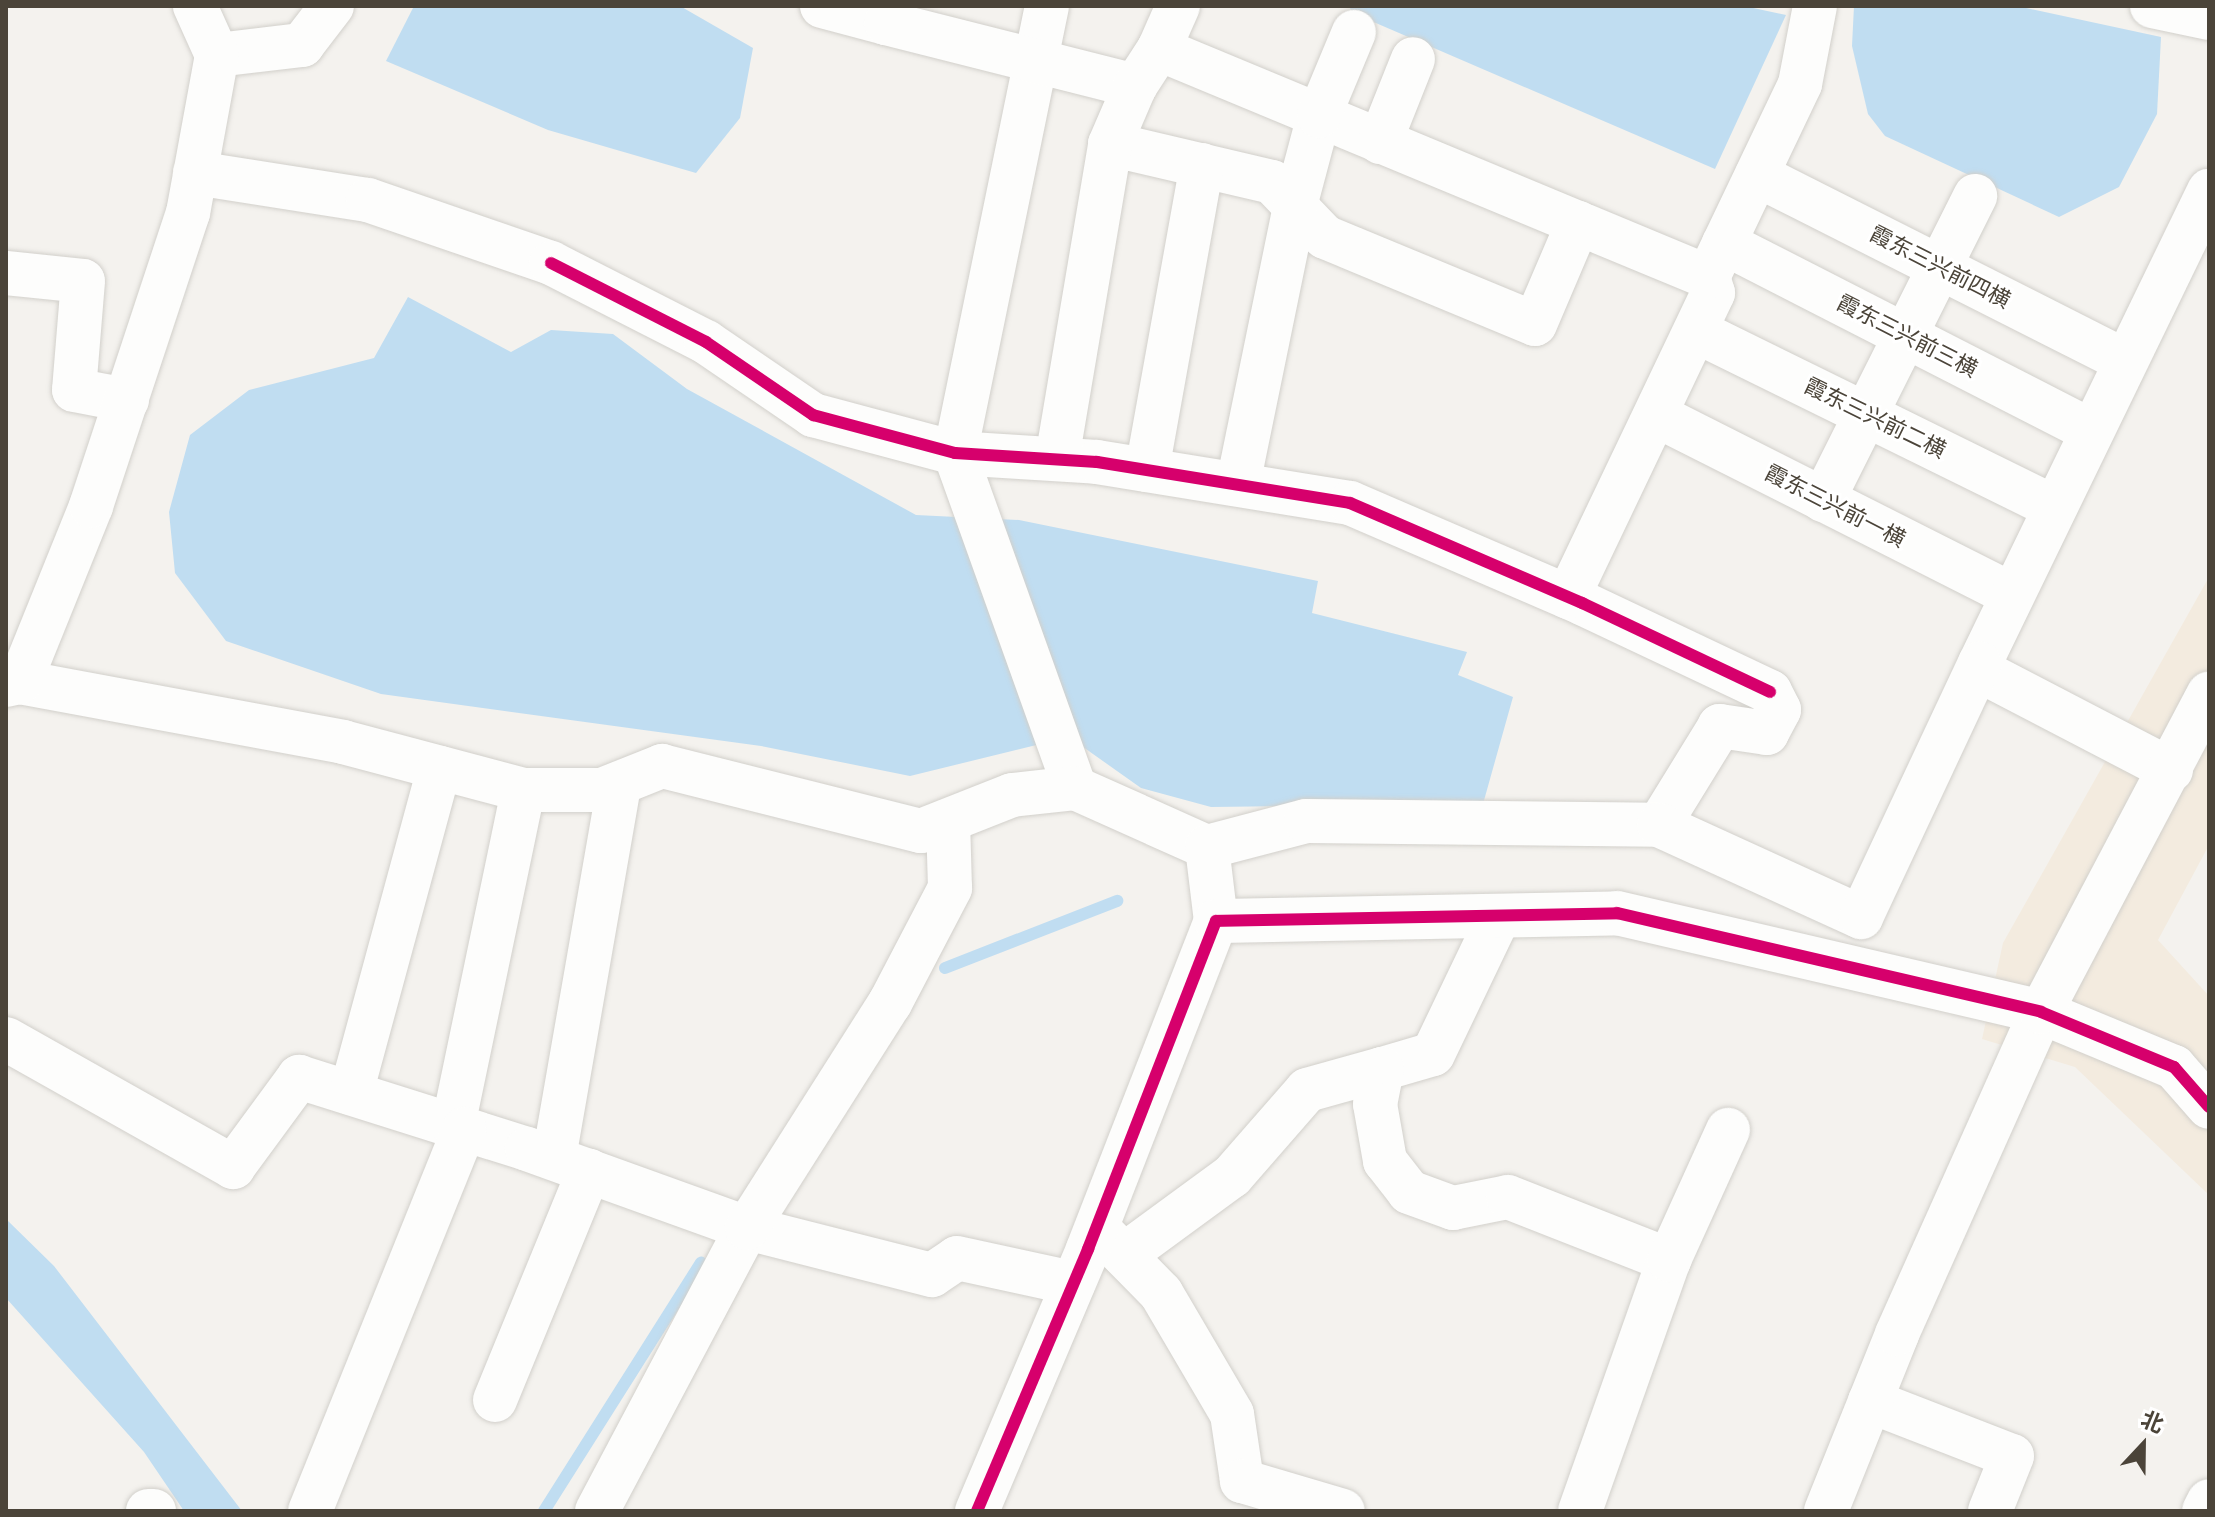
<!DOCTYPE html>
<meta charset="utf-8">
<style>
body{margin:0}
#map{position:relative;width:2215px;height:1517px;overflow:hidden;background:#f4f2ee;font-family:"Roboto Condensed","Noto Sans SC",sans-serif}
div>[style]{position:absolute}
.commercial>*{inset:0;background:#f3ebdf}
.water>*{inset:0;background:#c0ddf1}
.stream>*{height:12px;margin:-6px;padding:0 6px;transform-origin:6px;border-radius:6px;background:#c0ddf1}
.roads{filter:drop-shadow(0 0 2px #d2d0cb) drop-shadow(0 0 2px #d2d0cb)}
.minor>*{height:44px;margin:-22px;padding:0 22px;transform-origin:22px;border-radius:22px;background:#fdfdfc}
.cycleway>*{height:12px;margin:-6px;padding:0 6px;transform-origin:6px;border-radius:6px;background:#d6006c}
span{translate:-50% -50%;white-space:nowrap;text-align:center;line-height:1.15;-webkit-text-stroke:6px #fff;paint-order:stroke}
.street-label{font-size:22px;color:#4b4439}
.frame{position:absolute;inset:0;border:8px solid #4b4439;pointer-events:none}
.north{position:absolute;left:2103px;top:1405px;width:80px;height:80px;-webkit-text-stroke:6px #fff;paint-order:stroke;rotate:22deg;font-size:22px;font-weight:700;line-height:32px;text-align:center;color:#4b4439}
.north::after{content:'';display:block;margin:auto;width:28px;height:36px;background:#4b4439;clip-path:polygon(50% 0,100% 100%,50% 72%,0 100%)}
</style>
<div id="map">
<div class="commercial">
<div style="clip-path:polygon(2209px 577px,2209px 845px,2158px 940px,2209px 996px,2209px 1195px,2075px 1067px,1982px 1039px,2003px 943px)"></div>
</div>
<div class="water">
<div style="clip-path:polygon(414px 6px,680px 6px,753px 48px,740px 118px,696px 173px,548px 130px,386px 61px)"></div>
<div style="clip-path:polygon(1348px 6px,1744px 6px,1786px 15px,1715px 169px,1355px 14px)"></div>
<div style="clip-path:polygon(1854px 6px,2017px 6px,2161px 37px,2157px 114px,2119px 187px,2059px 217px,1885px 136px,1868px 114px,1852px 46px)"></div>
<div style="clip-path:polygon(408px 297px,511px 352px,551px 330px,613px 334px,687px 389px,916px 515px,1019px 520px,1318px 581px,1312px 613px,1467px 652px,1458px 675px,1513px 697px,1483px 804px,1211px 807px,1141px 788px,1069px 737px,910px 776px,761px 746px,381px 694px,226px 641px,175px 573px,169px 512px,190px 435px,249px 390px,374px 358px)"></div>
<div style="clip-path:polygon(6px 1219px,54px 1266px,242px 1511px,184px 1511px,144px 1452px,6px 1298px)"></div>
</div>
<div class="stream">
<div style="left:945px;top:968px;width:185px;rotate:-21.3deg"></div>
<div style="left:544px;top:1511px;width:294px;rotate:-57.7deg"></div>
</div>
<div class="roads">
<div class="minor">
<div style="left:822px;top:6px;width:66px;rotate:14.9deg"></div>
<div style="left:886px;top:23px;width:19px;rotate:-65deg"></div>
<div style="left:1047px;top:6px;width:456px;rotate:101.6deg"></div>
<div style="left:955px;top:453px;width:356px;rotate:70.3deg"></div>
<div style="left:1178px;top:6px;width:47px;rotate:113.8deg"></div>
<div style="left:1159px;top:49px;width:594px;rotate:22.55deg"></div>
<div style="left:2152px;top:6px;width:58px;rotate:11.9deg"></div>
<div style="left:886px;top:23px;width:257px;rotate:14.2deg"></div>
<div style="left:217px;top:55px;width:86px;rotate:-6.7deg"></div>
<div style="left:302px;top:45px;width:49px;rotate:-52.4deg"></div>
<div style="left:1380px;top:142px;width:89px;rotate:-68.3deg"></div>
<div style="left:1110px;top:144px;width:166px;rotate:13.2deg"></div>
<div style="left:1272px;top:182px;width:76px;rotate:46.1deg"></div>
<div style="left:1325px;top:237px;width:227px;rotate:22.5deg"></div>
<div style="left:1535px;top:324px;width:110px;rotate:-66.9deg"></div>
<div style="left:195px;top:173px;width:175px;rotate:8.9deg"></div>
<div style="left:368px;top:200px;width:194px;rotate:19deg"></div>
<div style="left:551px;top:263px;width:174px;rotate:27deg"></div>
<div style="left:706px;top:342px;width:130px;rotate:34.3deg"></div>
<div style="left:813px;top:415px;width:147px;rotate:15deg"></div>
<div style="left:955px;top:453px;width:142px;rotate:3.6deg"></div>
<div style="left:1097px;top:462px;width:256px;rotate:9.2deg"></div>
<div style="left:1350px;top:503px;width:253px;rotate:23.3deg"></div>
<div style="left:1582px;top:603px;width:208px;rotate:25.3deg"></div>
<div style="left:1770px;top:692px;width:20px;rotate:63deg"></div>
<div style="left:1779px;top:710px;width:26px;rotate:118deg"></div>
<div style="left:1767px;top:733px;width:48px;rotate:-171.5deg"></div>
<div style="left:1720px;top:726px;width:116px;rotate:121.6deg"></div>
<div style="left:1757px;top:175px;width:411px;rotate:26.8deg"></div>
<div style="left:1724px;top:243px;width:411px;rotate:27.1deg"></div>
<div style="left:6px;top:273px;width:77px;rotate:5.9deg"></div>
<div style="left:83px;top:281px;width:109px;rotate:94.7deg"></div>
<div style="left:74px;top:390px;width:54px;rotate:10.7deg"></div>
<div style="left:1696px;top:331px;width:399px;rotate:26.2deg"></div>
<div style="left:1658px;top:416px;width:397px;rotate:26.8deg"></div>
<div style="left:1057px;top:459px;width:319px;rotate:-80.4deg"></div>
<div style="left:1110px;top:144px;width:63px;rotate:-66.7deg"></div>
<div style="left:1135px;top:86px;width:44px;rotate:-57deg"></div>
<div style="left:1147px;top:470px;width:310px;rotate:-79.8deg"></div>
<div style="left:1238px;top:484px;width:284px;rotate:-78.4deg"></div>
<div style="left:1295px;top:206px;width:93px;rotate:-75.1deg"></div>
<div style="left:1319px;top:116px;width:91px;rotate:-67.4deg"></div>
<div style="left:1823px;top:500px;width:340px;rotate:-63.4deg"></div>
<div style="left:1568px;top:597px;width:337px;rotate:-64.5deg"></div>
<div style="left:1713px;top:293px;width:17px;rotate:-107deg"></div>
<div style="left:1708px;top:277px;width:214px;rotate:-64.5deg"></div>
<div style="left:1800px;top:84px;width:79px;rotate:-79.1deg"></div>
<div style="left:20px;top:682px;width:329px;rotate:10.5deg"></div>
<div style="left:343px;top:742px;width:186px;rotate:14.9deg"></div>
<div style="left:523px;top:790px;width:79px"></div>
<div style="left:602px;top:790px;width:65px;rotate:-21.8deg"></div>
<div style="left:662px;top:766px;width:267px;rotate:14.1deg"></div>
<div style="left:921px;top:831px;width:98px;rotate:-21.6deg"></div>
<div style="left:1012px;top:795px;width:63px;rotate:-6.3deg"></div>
<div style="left:1075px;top:788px;width:145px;rotate:24.1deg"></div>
<div style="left:1207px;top:847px;width:75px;rotate:83.1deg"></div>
<div style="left:6px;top:685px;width:14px;rotate:-12deg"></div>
<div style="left:20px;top:682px;width:190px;rotate:-68deg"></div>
<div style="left:91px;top:506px;width:309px;rotate:-71.7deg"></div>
<div style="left:188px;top:213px;width:161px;rotate:-79.6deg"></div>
<div style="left:217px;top:55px;width:54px;rotate:-114.2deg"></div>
<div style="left:2171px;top:770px;width:202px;rotate:-152.5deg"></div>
<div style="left:1992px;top:677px;width:18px;rotate:-131deg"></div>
<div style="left:1980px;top:663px;width:525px;rotate:-64.12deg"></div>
<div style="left:1207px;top:847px;width:102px;rotate:-14.7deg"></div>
<div style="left:1306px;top:821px;width:353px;rotate:0.6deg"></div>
<div style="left:1659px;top:825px;width:222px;rotate:24.5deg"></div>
<div style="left:1861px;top:917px;width:280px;rotate:-64.9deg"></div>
<div style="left:6px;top:1039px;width:261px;rotate:29.4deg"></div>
<div style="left:233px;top:1167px;width:112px;rotate:-53.7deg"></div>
<div style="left:299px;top:1077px;width:239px;rotate:17.5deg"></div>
<div style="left:527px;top:1149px;width:234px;rotate:19.8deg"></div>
<div style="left:747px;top:1228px;width:191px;rotate:14.3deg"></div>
<div style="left:932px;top:1275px;width:30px;rotate:-34deg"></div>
<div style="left:957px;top:1258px;width:119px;rotate:12.2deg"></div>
<div style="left:1382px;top:1069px;width:53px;rotate:-16.4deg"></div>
<div style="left:1433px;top:1054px;width:153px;rotate:-64.4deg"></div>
<div style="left:351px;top:1093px;width:337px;rotate:-74.8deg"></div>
<div style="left:453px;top:1126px;width:343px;rotate:-78.2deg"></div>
<div style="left:554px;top:1158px;width:380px;rotate:-80.1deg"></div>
<div style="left:1105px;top:1236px;width:80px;rotate:45.5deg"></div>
<div style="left:1161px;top:1293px;width:140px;rotate:59.6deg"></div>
<div style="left:1232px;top:1414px;width:68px;rotate:81.5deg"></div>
<div style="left:1242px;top:1481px;width:105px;rotate:16.5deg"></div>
<div style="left:1124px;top:1255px;width:134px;rotate:-36.2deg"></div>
<div style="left:1232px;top:1176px;width:114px;rotate:-48.9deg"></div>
<div style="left:1307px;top:1090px;width:78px;rotate:-15.6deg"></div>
<div style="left:1382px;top:1069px;width:36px;rotate:101deg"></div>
<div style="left:1375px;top:1104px;width:58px;rotate:80deg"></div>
<div style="left:1385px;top:1161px;width:39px;rotate:52deg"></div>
<div style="left:1409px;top:1192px;width:47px;rotate:20deg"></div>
<div style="left:1453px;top:1208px;width:56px;rotate:-11.3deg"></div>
<div style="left:1508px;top:1197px;width:173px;rotate:21.4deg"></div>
<div style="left:495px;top:1400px;width:248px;rotate:-67.7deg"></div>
<div style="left:1870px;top:1401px;width:152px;rotate:21.2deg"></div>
<div style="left:2012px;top:1456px;width:59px;rotate:111.8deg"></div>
<div style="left:148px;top:1511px;width:6px"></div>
<div style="left:310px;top:1511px;width:412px;rotate:-68deg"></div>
<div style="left:597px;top:1511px;width:320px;rotate:-62.1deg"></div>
<div style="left:747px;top:1228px;width:267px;rotate:-57.6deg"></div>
<div style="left:890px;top:1003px;width:130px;rotate:-62.4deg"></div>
<div style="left:950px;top:888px;width:67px;rotate:-91.7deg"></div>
<div style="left:977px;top:1511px;width:285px;rotate:-67deg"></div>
<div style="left:1088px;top:1249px;width:352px;rotate:-68.7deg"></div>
<div style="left:1216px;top:921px;width:401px;rotate:-1.1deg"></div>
<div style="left:1617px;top:913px;width:435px;rotate:13.1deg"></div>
<div style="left:2041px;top:1012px;width:144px;rotate:22.5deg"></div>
<div style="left:2174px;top:1067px;width:53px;rotate:48.8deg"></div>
<div style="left:1580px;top:1511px;width:266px;rotate:-70.5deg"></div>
<div style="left:1669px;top:1260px;width:143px;rotate:-65.6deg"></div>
<div style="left:1826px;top:1511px;width:191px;rotate:-68.1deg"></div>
<div style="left:1897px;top:1334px;width:353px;rotate:-65.9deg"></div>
<div style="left:2041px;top:1012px;width:360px;rotate:-62.2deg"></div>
<div style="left:2204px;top:1511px;width:11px;rotate:-63deg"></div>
</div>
</div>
<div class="cycleway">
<div style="left:551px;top:263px;width:174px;rotate:27deg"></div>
<div style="left:706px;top:342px;width:130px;rotate:34.3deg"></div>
<div style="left:813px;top:415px;width:147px;rotate:15deg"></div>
<div style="left:955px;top:453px;width:142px;rotate:3.6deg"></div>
<div style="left:1097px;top:462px;width:256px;rotate:9.2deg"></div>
<div style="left:1350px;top:503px;width:253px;rotate:23.3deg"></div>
<div style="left:1582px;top:603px;width:208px;rotate:25.3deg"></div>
<div style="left:977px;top:1511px;width:285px;rotate:-67deg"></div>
<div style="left:1088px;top:1249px;width:352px;rotate:-68.7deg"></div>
<div style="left:1216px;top:921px;width:401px;rotate:-1.1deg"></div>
<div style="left:1617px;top:913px;width:435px;rotate:13.1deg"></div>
<div style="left:2041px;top:1012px;width:144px;rotate:22.5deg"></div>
<div style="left:2174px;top:1067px;width:53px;rotate:48.8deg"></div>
</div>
<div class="street-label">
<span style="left:1940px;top:267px;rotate:27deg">霞东三兴前四横</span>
<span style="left:1907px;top:336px;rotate:27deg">霞东三兴前三横</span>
<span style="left:1875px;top:418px;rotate:26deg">霞东三兴前二横</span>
<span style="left:1835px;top:506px;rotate:27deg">霞东三兴前一横</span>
</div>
<div class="frame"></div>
<div class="north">北</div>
</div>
